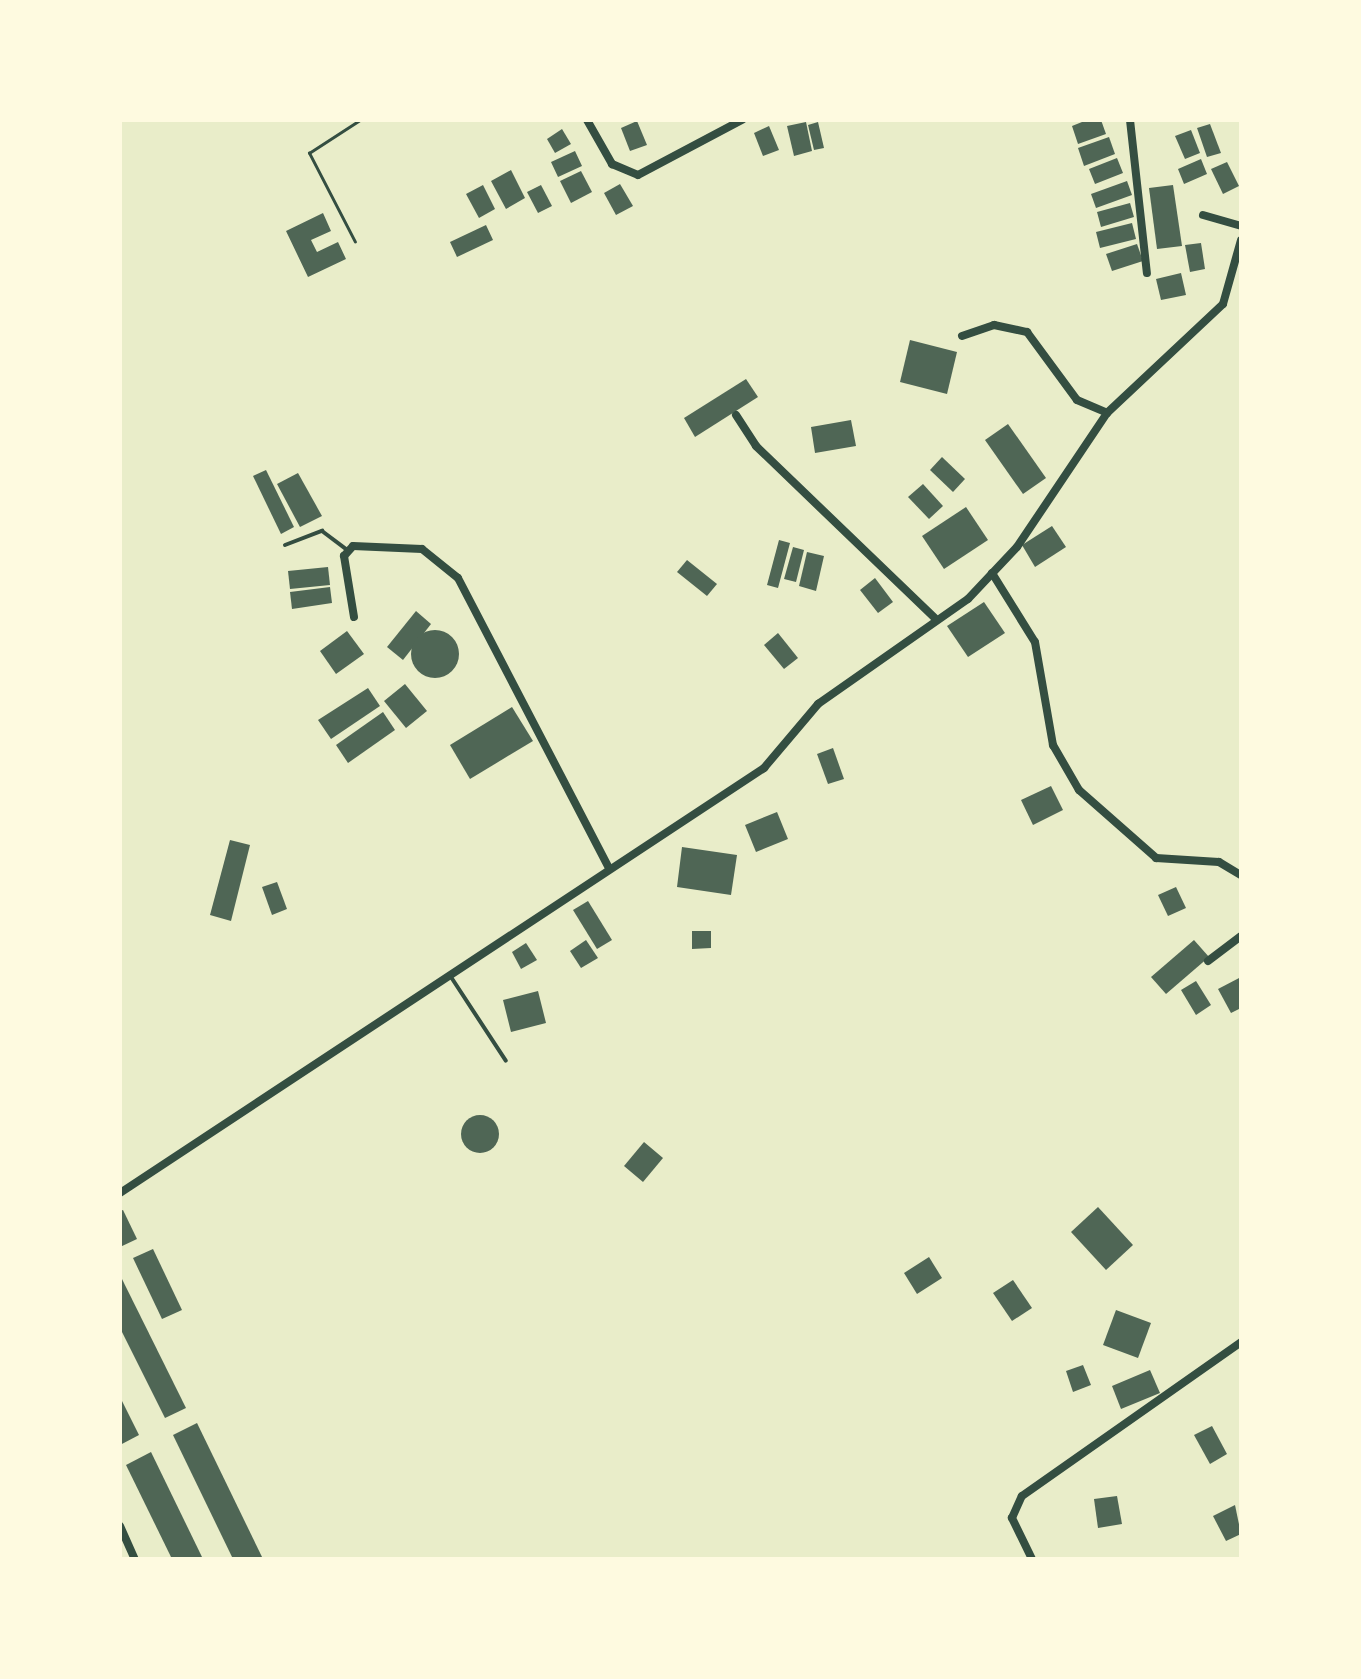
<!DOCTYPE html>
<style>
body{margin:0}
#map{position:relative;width:1361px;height:1679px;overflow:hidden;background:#e9edc9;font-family:Roboto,sans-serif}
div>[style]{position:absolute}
.building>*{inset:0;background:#4f6655}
.round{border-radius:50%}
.path>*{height:2.5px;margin:-1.25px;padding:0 1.25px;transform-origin:1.25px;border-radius:1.25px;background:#344e41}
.service>*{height:4px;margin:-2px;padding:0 2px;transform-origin:2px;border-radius:2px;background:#344e41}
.minor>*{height:8px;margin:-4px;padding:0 4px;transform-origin:4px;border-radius:4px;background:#344e41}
span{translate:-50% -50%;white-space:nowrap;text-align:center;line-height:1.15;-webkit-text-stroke:9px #fefae0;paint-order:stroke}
.frame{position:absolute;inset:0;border:122px solid #fefae0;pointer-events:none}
</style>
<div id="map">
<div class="building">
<div style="clip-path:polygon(1087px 120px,1101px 120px,1106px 134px,1078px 144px,1072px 126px)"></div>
<div style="clip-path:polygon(637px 121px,647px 145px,630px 151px,621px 128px)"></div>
<div style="clip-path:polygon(806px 122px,812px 151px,794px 156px,787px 126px)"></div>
<div style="clip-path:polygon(818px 122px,824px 148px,814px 150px,808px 125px)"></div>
<div style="clip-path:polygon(1210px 124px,1221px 153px,1207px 157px,1197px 128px)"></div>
<div style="clip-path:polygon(769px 126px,779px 150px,763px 156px,754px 133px)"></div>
<div style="clip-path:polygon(562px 129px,571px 144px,555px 153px,547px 139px)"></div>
<div style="clip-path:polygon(1191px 130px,1200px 153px,1185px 159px,1175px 136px)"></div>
<div style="clip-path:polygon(1109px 137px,1115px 154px,1084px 166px,1078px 148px)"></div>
<div style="clip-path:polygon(575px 151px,582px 166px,558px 177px,551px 162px)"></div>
<div style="clip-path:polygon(1117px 158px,1123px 173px,1095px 184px,1089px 169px)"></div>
<div style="clip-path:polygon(1201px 159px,1207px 174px,1184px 184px,1178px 169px)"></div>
<div style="clip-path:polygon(1227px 162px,1239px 186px,1223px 194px,1211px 169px)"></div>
<div style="clip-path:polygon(511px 170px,525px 198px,506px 209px,491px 181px)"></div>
<div style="clip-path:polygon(581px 171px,592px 192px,571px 203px,560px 181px)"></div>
<div style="clip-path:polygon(1127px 181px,1132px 195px,1096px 208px,1091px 194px)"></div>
<div style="clip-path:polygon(620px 184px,633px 206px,616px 215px,604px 193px)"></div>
<div style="clip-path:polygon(483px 185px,495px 209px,479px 218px,466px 194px)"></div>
<div style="clip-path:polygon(541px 185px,552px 206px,538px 213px,527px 192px)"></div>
<div style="clip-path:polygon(1173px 185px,1182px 246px,1157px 249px,1149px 188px)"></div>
<div style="clip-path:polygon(1130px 203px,1134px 217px,1101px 227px,1097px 212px)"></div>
<div style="clip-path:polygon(323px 213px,331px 231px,311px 240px,317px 252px,338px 242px,346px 259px,308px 277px,286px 231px)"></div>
<div style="clip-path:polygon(1132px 223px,1136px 239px,1100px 248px,1096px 232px)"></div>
<div style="clip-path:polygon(486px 225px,493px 240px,457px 257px,450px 242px)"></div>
<div style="clip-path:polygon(1201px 243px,1205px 269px,1190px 272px,1185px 245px)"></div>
<div style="clip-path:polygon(1137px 244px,1143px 261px,1112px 271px,1106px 254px)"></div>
<div style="clip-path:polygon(1181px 273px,1186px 295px,1161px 300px,1156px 279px)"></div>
<div style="clip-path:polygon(910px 340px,957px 352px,947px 394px,900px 382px)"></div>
<div style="clip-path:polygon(746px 379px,758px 397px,695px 437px,684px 418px)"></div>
<div style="clip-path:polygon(851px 420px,856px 446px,815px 453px,811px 427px)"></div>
<div style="clip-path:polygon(1008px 424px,1046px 478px,1023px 494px,985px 440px)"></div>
<div style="clip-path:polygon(942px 457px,965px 479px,953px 492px,930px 470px)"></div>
<div style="clip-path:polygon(266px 470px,294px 527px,281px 534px,253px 476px)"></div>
<div style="clip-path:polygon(298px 473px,322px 516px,300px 527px,277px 484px)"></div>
<div style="clip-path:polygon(923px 484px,943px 506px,929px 519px,908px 497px)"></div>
<div style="clip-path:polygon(966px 507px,988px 540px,944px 569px,922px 536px)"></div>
<div style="clip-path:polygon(1052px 526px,1066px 547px,1035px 567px,1022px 545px)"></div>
<div style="clip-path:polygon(779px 540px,790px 543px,778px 588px,767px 585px)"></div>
<div style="clip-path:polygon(793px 547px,804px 550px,796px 582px,784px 579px)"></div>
<div style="clip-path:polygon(807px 552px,824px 556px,816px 591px,799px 586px)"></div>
<div style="clip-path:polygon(687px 560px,717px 584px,707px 596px,677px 572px)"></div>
<div style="clip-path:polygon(328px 567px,330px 585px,290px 589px,288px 571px)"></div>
<div style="clip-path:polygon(875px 578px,893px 602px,878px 613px,860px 590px)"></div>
<div style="clip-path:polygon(330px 587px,332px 603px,292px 609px,290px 592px)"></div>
<div style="clip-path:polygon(984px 602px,1005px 633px,968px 657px,947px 626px)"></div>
<div style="clip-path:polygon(416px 611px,431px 624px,403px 660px,387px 647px)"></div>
<div class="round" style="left:411px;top:630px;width:48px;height:48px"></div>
<div style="clip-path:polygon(347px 631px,364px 654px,336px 674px,320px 651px)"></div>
<div style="clip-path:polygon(778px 633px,798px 658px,784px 669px,764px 645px)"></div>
<div style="clip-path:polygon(405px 684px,427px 711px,406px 728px,384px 701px)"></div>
<div style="clip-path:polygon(368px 688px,380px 706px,331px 739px,318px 720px)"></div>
<div style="clip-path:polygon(512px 707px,533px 741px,470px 779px,450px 745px)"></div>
<div style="clip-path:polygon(383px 712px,395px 730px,348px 763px,336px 745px)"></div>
<div style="clip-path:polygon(833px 748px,844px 779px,828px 784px,817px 754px)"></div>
<div style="clip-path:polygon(1051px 786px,1063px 810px,1033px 825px,1021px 800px)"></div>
<div style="clip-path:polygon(777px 812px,788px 839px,756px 852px,745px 825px)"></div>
<div style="clip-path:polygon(230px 840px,250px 845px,231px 921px,210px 915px)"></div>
<div style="clip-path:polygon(682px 847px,737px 855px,731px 895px,677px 887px)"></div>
<div style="clip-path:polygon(277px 882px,287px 909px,272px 915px,262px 887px)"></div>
<div style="clip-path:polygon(1176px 887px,1186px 908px,1168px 916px,1158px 895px)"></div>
<div style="clip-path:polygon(588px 901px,612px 940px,597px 949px,573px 910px)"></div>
<div style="clip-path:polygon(692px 931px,711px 931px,711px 948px,692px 949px)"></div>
<div style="clip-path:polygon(586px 940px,598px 958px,581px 968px,570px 951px)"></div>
<div style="clip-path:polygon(1194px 940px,1209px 957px,1166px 994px,1151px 977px)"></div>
<div style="clip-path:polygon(526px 943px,537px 960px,521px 969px,512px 952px)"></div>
<div style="clip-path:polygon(1241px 977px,1241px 1008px,1231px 1013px,1218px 989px)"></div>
<div style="clip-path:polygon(1196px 981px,1211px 1005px,1196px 1015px,1181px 990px)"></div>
<div style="clip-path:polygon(538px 991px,546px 1023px,511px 1032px,503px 1000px)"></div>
<div class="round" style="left:461px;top:1115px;width:38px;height:38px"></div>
<div style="clip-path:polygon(644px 1142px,663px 1158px,643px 1182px,624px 1166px)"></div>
<div style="clip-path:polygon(1098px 1207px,1133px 1245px,1106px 1270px,1071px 1232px)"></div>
<div style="clip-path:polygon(123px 1210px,137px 1239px,120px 1247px,120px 1211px)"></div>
<div style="clip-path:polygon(153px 1249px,182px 1310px,162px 1319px,133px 1258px)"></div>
<div style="clip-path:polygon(929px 1257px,942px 1278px,917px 1294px,904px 1273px)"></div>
<div style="clip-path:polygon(120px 1275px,186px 1408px,165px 1418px,120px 1328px)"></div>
<div style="clip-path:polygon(1013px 1280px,1032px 1308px,1012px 1321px,993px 1293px)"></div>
<div style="clip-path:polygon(1116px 1310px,1151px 1323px,1138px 1358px,1103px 1345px)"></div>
<div style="clip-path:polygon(1083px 1365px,1091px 1385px,1073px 1392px,1066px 1371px)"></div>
<div style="clip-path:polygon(1150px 1370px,1160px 1393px,1121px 1409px,1112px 1386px)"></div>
<div style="clip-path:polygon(120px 1397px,139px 1435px,120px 1445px)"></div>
<div style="clip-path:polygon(197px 1423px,263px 1559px,233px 1559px,173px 1435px)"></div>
<div style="clip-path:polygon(1212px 1426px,1227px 1454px,1210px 1464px,1194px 1435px)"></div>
<div style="clip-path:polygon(151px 1452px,203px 1559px,172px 1559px,126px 1465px)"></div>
<div style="clip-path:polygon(1117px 1496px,1122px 1524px,1098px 1528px,1094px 1499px)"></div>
<div style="clip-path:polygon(1235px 1505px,1241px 1534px,1226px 1541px,1213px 1516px)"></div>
</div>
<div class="path">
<div style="left:355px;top:242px;width:100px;rotate:-117.3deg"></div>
<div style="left:309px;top:153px;width:61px;rotate:-32.9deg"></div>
</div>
<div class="service">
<div style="left:285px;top:545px;width:40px;rotate:-21deg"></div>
<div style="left:322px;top:531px;width:31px;rotate:37deg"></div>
<div style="left:451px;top:977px;width:100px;rotate:56.8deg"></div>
</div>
<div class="minor">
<div style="left:587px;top:120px;width:51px;rotate:60.4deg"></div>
<div style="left:612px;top:164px;width:28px;rotate:23deg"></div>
<div style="left:638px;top:175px;width:118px;rotate:-27.9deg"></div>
<div style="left:1130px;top:120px;width:154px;rotate:83.7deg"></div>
<div style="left:1203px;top:215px;width:40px;rotate:16deg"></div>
<div style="left:962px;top:336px;width:34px;rotate:-19deg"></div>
<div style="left:994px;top:325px;width:34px;rotate:12deg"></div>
<div style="left:1027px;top:332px;width:84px;rotate:53.7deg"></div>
<div style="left:1077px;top:400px;width:33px;rotate:23deg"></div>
<div style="left:736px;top:415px;width:37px;rotate:57deg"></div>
<div style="left:756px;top:446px;width:248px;rotate:43.9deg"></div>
<div style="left:992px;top:573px;width:81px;rotate:58.1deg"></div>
<div style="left:1035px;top:642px;width:105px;rotate:80.1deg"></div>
<div style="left:1053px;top:745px;width:52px;rotate:60deg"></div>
<div style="left:1079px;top:790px;width:103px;rotate:41.4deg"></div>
<div style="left:1156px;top:858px;width:63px;rotate:3.6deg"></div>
<div style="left:1219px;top:862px;width:26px;rotate:31deg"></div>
<div style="left:354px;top:617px;width:62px;rotate:-99.3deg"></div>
<div style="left:344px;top:556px;width:13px;rotate:-48deg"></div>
<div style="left:353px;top:546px;width:69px;rotate:2.5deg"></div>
<div style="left:422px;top:549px;width:46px;rotate:38.9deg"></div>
<div style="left:458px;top:578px;width:327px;rotate:62.5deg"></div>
<div style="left:1208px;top:961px;width:41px;rotate:-37.1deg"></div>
<div style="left:120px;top:1193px;width:772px;rotate:-33.42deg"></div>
<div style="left:764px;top:768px;width:84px;rotate:-49.8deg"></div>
<div style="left:818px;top:704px;width:183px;rotate:-35deg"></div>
<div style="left:968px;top:599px;width:71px;rotate:-46.7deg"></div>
<div style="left:1017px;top:547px;width:161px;rotate:-56.1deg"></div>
<div style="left:1107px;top:413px;width:159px;rotate:-43.2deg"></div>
<div style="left:1223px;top:304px;width:66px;rotate:-74.3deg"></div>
<div style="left:120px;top:1526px;width:36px;rotate:66deg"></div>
<div style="left:1032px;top:1559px;width:46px;rotate:-116deg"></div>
<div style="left:1012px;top:1518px;width:24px;rotate:-66deg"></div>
<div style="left:1022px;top:1496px;width:268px;rotate:-35.1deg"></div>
</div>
<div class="frame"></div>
</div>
